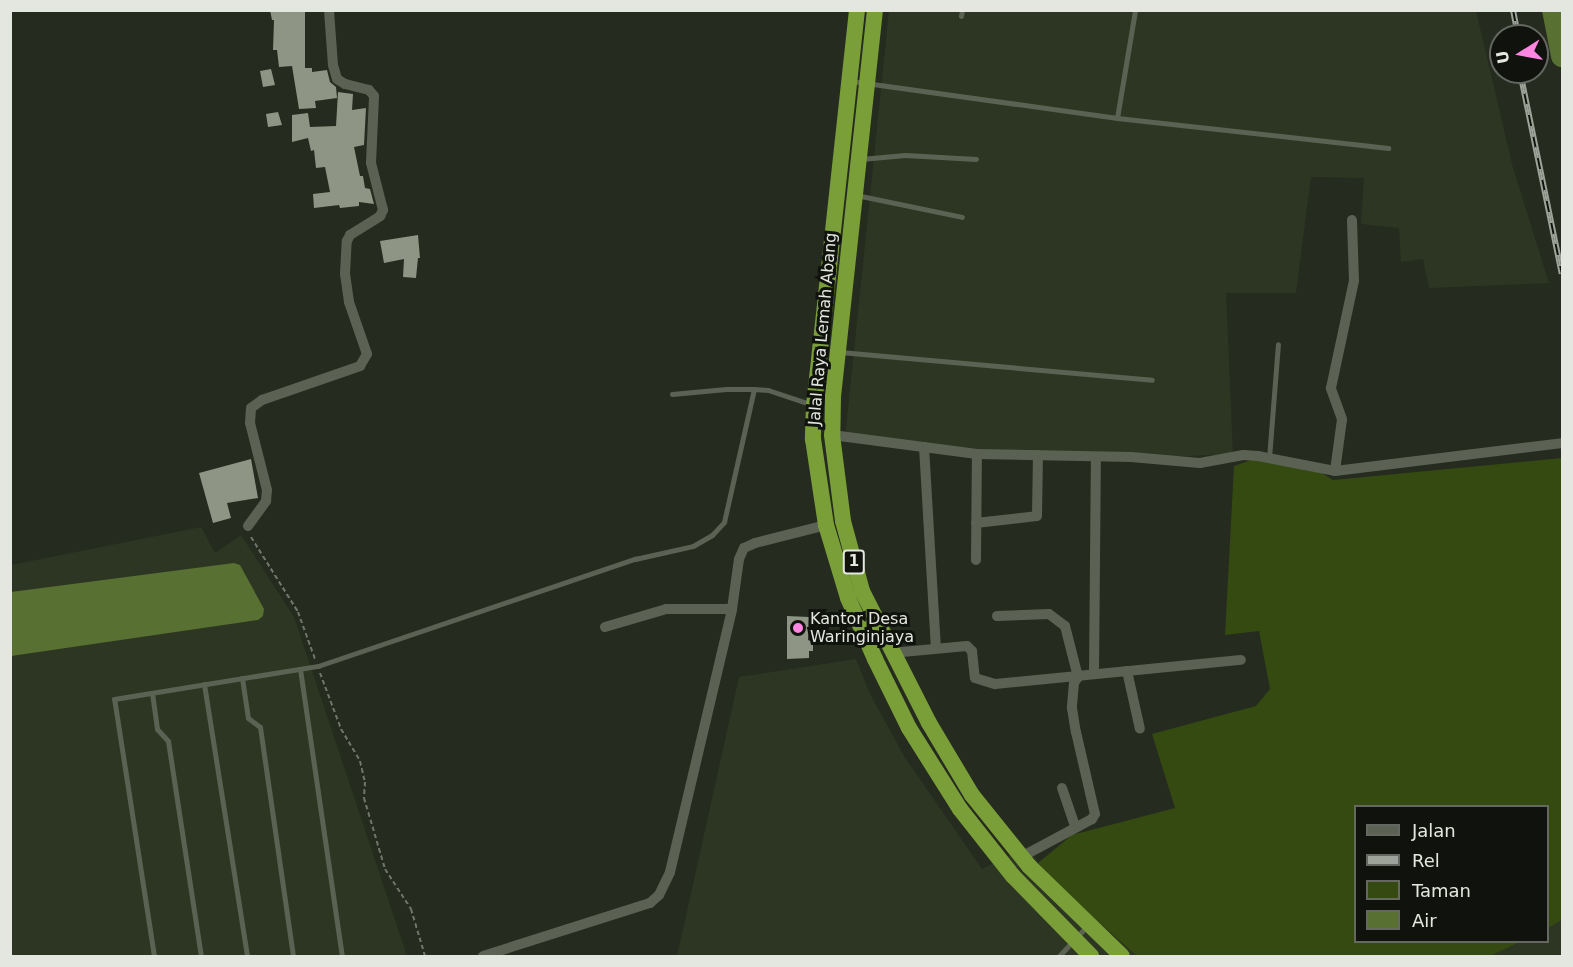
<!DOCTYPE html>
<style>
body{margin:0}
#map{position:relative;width:1573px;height:967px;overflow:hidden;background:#252b1e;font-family:"DejaVu Sans",sans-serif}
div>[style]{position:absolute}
.built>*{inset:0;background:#2d3622}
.green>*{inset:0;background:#354a10}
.water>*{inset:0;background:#587132}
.river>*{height:22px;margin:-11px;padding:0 11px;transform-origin:11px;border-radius:11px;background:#587132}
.building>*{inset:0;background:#8e9585}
.path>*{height:2px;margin-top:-1px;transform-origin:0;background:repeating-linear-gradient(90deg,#70766b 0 4.5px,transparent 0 7.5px)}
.service>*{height:5px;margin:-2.5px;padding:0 2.5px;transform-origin:2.5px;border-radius:2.5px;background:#5b6253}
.minor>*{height:10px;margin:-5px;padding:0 5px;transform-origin:5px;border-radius:5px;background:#5b6253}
.trunk>*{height:16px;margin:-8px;padding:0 8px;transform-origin:8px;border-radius:8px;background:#7a9e38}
.rail>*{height:6px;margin-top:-3px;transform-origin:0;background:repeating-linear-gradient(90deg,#10130d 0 11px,#9fa49a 0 22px);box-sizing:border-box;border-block:2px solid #9fa49a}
.dots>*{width:16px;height:16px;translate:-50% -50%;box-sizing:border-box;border:3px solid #10130d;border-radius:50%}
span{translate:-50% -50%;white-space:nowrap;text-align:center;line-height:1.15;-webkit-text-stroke:6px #10130d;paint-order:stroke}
.shield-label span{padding:2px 4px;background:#10130d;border:2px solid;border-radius:4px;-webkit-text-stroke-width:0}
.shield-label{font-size:15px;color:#e3e7df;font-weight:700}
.street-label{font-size:16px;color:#e3e7df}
.poi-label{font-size:16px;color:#e3e7df}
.left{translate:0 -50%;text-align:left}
.frame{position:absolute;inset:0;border:12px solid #e3e7df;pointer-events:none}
.legend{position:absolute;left:1354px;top:805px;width:195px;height:138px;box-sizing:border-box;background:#10130d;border:2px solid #646861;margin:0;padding:8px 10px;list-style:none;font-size:18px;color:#e3e7df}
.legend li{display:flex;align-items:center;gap:12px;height:30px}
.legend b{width:30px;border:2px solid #646861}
.north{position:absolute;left:1489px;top:24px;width:60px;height:60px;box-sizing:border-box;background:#10130d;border:2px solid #646861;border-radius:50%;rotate:259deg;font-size:16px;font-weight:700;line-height:24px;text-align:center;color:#e3e7df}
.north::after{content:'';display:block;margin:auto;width:21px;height:27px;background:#fe85e0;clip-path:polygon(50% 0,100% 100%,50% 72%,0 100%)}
</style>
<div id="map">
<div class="built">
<div style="clip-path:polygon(889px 11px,1476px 11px,1513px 168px,1549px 283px,1429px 288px,1423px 259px,1401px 262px,1399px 228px,1361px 224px,1364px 178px,1311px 177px,1296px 293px,1226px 293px,1233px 454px,1117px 459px,935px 449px,845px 438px)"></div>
<div style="clip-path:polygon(201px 527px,215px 553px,241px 535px,294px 617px,407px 956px,11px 956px,11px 565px)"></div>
<div style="clip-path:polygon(856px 659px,869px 692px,904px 756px,982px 869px,1027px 847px,1050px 879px,1137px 956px,677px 956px,739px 677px)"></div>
<div style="clip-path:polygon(1562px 920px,1562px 956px,1490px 956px,1520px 942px,1548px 942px,1548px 928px)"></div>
</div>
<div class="green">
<div style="clip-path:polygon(1257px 458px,1317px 470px,1333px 480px,1562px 458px,1562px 920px,1548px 928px,1548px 806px,1356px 806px,1356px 942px,1520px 942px,1490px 956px,1137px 956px,1050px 879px,1038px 863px,1072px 835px,1175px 808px,1152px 734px,1256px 706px,1270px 689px,1259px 631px,1225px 635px,1234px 466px)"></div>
</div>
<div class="water">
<div style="clip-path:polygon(234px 563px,240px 565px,264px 609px,263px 616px,258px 620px,11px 656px,11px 592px)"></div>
</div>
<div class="river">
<div style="left:1553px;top:10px;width:47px;rotate:78.9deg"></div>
</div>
<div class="building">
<div style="clip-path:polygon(270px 10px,305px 10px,305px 68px,312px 68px,312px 72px,327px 70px,330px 82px,336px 87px,337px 98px,315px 101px,316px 108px,299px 109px,292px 66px,279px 67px,277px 50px,273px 50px,274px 20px,272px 20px)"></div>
<div style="clip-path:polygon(271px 69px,275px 85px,263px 87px,260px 71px)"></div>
<div style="clip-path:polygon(338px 92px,353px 94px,352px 110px,366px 108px,364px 145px,354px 147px,360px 176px,363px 176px,365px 188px,370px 189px,374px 204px,359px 202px,359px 206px,340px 208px,339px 205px,314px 208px,313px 194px,330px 192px,325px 167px,316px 168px,314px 150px,311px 151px,308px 138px,292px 142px,292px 115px,308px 113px,310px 127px,336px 126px)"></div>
<div style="clip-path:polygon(278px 112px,282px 125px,268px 127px,266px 114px)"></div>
<div style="clip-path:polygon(418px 235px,420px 258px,418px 258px,416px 278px,403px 277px,404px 259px,384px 263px,380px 241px)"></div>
<div style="clip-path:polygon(251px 459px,258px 498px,227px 503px,231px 518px,213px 523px,199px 473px)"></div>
<div style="clip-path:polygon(787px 616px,809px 617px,808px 640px,813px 642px,813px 651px,809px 651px,809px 658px,787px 659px)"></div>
</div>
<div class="path">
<div style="left:251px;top:537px;width:89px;rotate:57.9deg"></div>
<div style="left:298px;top:612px;width:50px;rotate:70.1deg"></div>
<div style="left:320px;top:673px;width:60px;rotate:69.4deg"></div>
<div style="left:341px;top:729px;width:37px;rotate:59deg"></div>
<div style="left:360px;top:761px;width:22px;rotate:77deg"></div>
<div style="left:365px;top:782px;width:16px;rotate:94deg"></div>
<div style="left:364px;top:798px;width:74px;rotate:73.5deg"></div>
<div style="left:385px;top:869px;width:48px;rotate:57deg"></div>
<div style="left:411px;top:909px;width:49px;rotate:73.4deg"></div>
</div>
<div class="service">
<div style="left:961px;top:16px;width:6px;rotate:-81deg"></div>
<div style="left:851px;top:81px;width:269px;rotate:7.9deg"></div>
<div style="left:1117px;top:118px;width:273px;rotate:6.3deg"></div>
<div style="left:1117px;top:118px;width:109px;rotate:-80.5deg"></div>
<div style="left:861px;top:159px;width:44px;rotate:-5.2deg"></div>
<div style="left:905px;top:155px;width:71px;rotate:3.2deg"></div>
<div style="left:856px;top:195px;width:108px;rotate:11.7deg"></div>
<div style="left:840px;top:352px;width:313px;rotate:5.1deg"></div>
<div style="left:672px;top:394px;width:54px;rotate:-5.3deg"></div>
<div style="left:726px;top:389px;width:28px"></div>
<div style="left:754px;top:389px;width:14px;rotate:4deg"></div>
<div style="left:768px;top:390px;width:47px;rotate:18.4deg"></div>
<div style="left:1269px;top:458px;width:114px;rotate:-85.5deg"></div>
<div style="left:817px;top:639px;width:45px;rotate:-10.3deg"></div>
<div style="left:300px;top:669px;width:290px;rotate:81.7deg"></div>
<div style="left:242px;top:678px;width:40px;rotate:81.5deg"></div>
<div style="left:248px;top:718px;width:15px;rotate:37deg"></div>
<div style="left:260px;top:727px;width:231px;rotate:81.8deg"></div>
<div style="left:204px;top:684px;width:275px;rotate:81deg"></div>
<div style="left:152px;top:693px;width:36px;rotate:82deg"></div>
<div style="left:157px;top:729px;width:16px;rotate:47deg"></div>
<div style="left:168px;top:741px;width:218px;rotate:81.3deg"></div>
<div style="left:154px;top:956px;width:260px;rotate:-98.8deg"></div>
<div style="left:114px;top:699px;width:207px;rotate:-9.2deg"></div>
<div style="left:318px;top:666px;width:335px;rotate:-18.7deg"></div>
<div style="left:635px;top:559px;width:59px;rotate:-12.6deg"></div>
<div style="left:693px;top:546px;width:22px;rotate:-30deg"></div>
<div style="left:712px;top:535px;width:18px;rotate:-47deg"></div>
<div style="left:724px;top:522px;width:136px;rotate:-77.3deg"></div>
<div style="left:1059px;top:956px;width:41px;rotate:-47deg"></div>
</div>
<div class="minor">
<div style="left:832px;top:435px;width:146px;rotate:7.5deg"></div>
<div style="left:977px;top:454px;width:154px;rotate:1.1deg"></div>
<div style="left:1131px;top:457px;width:69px;rotate:5deg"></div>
<div style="left:1200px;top:463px;width:44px;rotate:-10.5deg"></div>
<div style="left:1243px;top:455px;width:15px;rotate:4deg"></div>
<div style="left:1258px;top:456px;width:78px;rotate:11deg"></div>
<div style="left:1335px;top:471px;width:229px;rotate:-7deg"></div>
<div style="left:924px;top:447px;width:201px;rotate:86.6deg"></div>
<div style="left:1335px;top:471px;width:52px;rotate:-82.3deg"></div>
<div style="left:1342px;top:419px;width:33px;rotate:-110deg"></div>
<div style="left:1331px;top:388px;width:109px;rotate:-77.9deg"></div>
<div style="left:1354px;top:281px;width:61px;rotate:-91.9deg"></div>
<div style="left:976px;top:523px;width:61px;rotate:-6.5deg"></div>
<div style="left:1037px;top:516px;width:61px;rotate:-89.1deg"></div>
<div style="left:248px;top:526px;width:31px;rotate:-54deg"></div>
<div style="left:266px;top:501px;width:11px;rotate:-85deg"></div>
<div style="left:267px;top:490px;width:69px;rotate:-104.2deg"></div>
<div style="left:250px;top:423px;width:15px;rotate:-86deg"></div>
<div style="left:251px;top:408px;width:14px;rotate:-36deg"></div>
<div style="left:262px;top:400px;width:104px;rotate:-19.1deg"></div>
<div style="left:360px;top:366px;width:14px;rotate:-60deg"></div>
<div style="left:367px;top:354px;width:55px;rotate:-109.1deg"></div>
<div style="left:349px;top:302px;width:28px;rotate:-98deg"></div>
<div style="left:345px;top:274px;width:33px;rotate:-87deg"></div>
<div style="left:347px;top:241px;width:7px;rotate:-63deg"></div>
<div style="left:350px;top:235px;width:36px;rotate:-32deg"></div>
<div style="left:380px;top:216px;width:7px;rotate:-63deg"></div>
<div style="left:383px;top:210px;width:49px;rotate:-104.3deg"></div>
<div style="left:371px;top:163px;width:67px;rotate:-87.4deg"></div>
<div style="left:374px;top:96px;width:8px;rotate:-130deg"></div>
<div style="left:369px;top:90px;width:25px;rotate:-166deg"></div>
<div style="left:345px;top:84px;width:9px;rotate:-148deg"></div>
<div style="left:337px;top:79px;width:15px;rotate:-106deg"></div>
<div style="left:333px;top:65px;width:55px;rotate:-94.2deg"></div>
<div style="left:976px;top:560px;width:106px;rotate:-89.5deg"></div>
<div style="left:997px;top:616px;width:52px;rotate:-2.2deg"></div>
<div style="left:1049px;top:614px;width:20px;rotate:37deg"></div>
<div style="left:1065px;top:626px;width:53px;rotate:75.7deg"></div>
<div style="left:1078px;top:677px;width:7px;rotate:124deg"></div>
<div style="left:1074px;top:683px;width:25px;rotate:95deg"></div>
<div style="left:1072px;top:708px;width:24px;rotate:81deg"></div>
<div style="left:1076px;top:732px;width:84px;rotate:77deg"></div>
<div style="left:1095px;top:814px;width:6px;rotate:121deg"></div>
<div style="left:1092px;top:819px;width:81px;rotate:151.8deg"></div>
<div style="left:605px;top:627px;width:64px;rotate:-16.4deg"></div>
<div style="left:666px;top:609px;width:66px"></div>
<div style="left:891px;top:653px;width:76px;rotate:-5.3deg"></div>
<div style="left:967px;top:646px;width:7px;rotate:45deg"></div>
<div style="left:972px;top:651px;width:27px;rotate:84deg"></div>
<div style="left:975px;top:678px;width:21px;rotate:17deg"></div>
<div style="left:995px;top:684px;width:247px;rotate:-5.6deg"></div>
<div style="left:1127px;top:671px;width:59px;rotate:77.4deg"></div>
<div style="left:1094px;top:674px;width:217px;rotate:-89.5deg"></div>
<div style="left:1062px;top:788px;width:40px;rotate:71.1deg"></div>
<div style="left:483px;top:956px;width:175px;rotate:-17.6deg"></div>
<div style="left:650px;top:903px;width:12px;rotate:-42deg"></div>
<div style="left:659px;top:895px;width:25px;rotate:-64deg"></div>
<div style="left:670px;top:872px;width:270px;rotate:-76.7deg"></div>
<div style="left:732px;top:609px;width:50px;rotate:-82deg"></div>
<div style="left:739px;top:559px;width:12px;rotate:-66deg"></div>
<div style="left:744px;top:548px;width:12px;rotate:-24deg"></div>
<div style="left:755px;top:543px;width:73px;rotate:-14.2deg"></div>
</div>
<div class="trunk">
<div style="left:857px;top:10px;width:397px;rotate:96.2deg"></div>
<div style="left:814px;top:405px;width:34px;rotate:92deg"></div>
<div style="left:813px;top:439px;width:87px;rotate:81.4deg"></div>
<div style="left:826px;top:525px;width:76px;rotate:73.2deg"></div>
<div style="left:848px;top:598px;width:67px;rotate:66.1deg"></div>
<div style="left:875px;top:659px;width:77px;rotate:63.8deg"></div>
<div style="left:909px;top:728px;width:96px;rotate:57.8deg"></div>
<div style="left:960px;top:809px;width:85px;rotate:51.7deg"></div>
<div style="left:1013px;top:876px;width:112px;rotate:45.7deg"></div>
<div style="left:875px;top:10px;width:388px;rotate:96.2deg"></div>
<div style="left:833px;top:396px;width:39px;rotate:91deg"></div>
<div style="left:832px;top:435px;width:87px;rotate:82.7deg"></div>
<div style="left:843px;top:521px;width:73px;rotate:74.8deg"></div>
<div style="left:862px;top:591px;width:148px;rotate:63.1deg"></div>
<div style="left:929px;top:723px;width:84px;rotate:59.2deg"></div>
<div style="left:972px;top:795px;width:91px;rotate:51.2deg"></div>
<div style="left:1029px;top:866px;width:129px;rotate:44.1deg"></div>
</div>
<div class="rail">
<div style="left:1513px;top:10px;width:26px;rotate:79deg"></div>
<div style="left:1520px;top:72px;width:206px;rotate:78.3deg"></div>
</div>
<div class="dots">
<div style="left:798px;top:628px;background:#fe85e0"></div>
</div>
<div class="shield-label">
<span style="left:854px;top:562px">1</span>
</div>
<div class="street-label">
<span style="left:823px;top:329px;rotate:-85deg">Jalal Raya Lemah Abang</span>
</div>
<div class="poi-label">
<span class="left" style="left:810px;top:628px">Kantor Desa<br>Waringinjaya</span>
</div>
<div class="frame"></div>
<ul class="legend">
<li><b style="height:8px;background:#5b6253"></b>Jalan</li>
<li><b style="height:8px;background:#9fa49a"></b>Rel</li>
<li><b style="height:16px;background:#354a10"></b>Taman</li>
<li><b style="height:16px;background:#587132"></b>Air</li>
</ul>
<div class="north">U</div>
</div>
